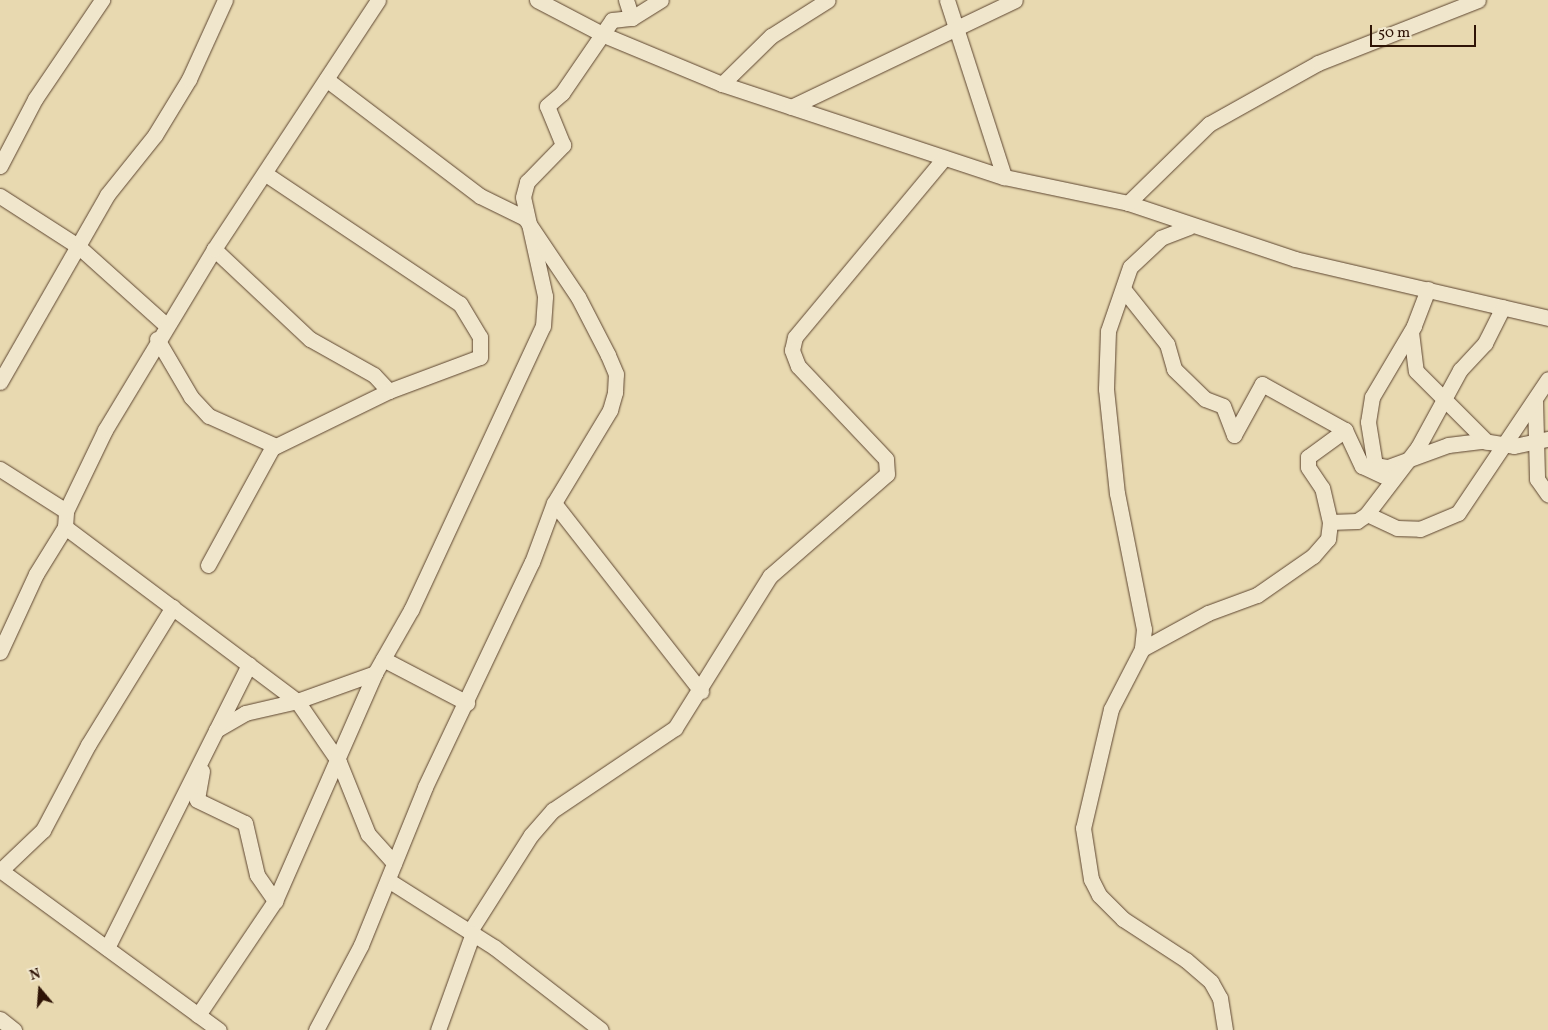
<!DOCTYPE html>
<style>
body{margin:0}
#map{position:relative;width:1548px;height:1030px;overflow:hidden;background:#e8d9b0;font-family:Vollkorn,serif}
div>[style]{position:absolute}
.roads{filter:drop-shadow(0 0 1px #5d4530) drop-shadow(0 0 1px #5d4530)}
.minor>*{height:15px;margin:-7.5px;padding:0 7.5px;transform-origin:7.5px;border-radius:7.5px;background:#f0e6cc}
span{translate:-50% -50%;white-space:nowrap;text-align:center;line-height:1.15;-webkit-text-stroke:4px #f0e6cc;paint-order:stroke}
.north{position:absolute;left:15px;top:965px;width:50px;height:50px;-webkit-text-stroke:4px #f0e6cc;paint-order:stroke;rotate:342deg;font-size:14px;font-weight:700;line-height:20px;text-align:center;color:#2f1406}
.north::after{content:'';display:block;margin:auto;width:18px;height:22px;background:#2f1406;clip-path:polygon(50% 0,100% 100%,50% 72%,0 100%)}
.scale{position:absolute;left:1370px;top:25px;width:106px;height:22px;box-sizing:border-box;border:2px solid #2f1406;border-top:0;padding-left:6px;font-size:15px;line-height:18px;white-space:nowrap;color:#2f1406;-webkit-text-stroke:4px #f0e6cc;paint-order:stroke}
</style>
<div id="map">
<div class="roads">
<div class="minor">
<div style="left:537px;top:0;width:76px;rotate:27.6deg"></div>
<div style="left:604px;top:35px;width:128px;rotate:22.6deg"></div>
<div style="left:722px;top:84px;width:297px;rotate:18.3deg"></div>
<div style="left:1004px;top:177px;width:127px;rotate:11.8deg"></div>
<div style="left:1128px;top:203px;width:176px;rotate:18.5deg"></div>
<div style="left:1295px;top:259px;width:260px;rotate:13.1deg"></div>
<div style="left:626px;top:0;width:19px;rotate:72deg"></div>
<div style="left:947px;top:0;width:186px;rotate:72.1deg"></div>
<div style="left:722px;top:84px;width:69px;rotate:-44.4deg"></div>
<div style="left:771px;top:36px;width:67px;rotate:-32.3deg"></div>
<div style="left:791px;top:107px;width:248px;rotate:-25.5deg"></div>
<div style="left:0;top:166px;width:76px;rotate:-62.4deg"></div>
<div style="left:35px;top:99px;width:120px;rotate:-55.9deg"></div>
<div style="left:0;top:196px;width:94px;rotate:32.8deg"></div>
<div style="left:79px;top:247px;width:117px;rotate:41.9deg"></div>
<div style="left:1128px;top:203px;width:113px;rotate:-44.3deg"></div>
<div style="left:1209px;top:124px;width:125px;rotate:-29.2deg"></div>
<div style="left:1318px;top:63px;width:172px;rotate:-21.5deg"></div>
<div style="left:1189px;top:227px;width:30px;rotate:159deg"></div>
<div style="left:1161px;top:238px;width:42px;rotate:136.9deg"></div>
<div style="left:1130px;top:267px;width:68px;rotate:109deg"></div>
<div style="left:1108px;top:331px;width:58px;rotate:92deg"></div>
<div style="left:1106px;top:389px;width:105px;rotate:84deg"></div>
<div style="left:1117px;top:493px;width:139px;rotate:78.8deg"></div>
<div style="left:1144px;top:629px;width:20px;rotate:96deg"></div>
<div style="left:1142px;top:649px;width:68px;rotate:117.3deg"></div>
<div style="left:1111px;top:709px;width:122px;rotate:103.2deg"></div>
<div style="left:1083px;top:828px;width:52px;rotate:81.1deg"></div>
<div style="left:1091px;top:879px;width:18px;rotate:63deg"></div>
<div style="left:1099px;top:895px;width:34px;rotate:45deg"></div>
<div style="left:1123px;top:919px;width:75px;rotate:33.1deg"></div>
<div style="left:1186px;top:960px;width:33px;rotate:41deg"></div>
<div style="left:1211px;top:982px;width:18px;rotate:61deg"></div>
<div style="left:1220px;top:998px;width:32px;rotate:81deg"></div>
<div style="left:214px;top:249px;width:132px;rotate:43.2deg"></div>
<div style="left:310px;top:339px;width:73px;rotate:29.4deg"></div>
<div style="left:374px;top:375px;width:22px;rotate:47deg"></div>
<div style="left:1428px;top:289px;width:40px;rotate:111deg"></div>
<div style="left:1414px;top:326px;width:82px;rotate:120.6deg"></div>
<div style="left:1372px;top:397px;width:25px;rotate:99deg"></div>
<div style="left:1368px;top:422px;width:44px;rotate:80.8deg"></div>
<div style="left:1375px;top:465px;width:13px;rotate:9deg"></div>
<div style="left:1388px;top:467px;width:64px;rotate:-20.1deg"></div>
<div style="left:1448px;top:445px;width:35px;rotate:-7deg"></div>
<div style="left:1483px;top:441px;width:31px;rotate:9deg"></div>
<div style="left:1514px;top:446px;width:35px;rotate:-12deg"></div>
<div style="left:1124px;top:290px;width:69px;rotate:51.5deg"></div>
<div style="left:1167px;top:344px;width:26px;rotate:74deg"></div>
<div style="left:1174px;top:369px;width:43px;rotate:44.1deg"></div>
<div style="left:1205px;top:399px;width:19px;rotate:21deg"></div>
<div style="left:1223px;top:406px;width:31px;rotate:69deg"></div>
<div style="left:1234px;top:435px;width:58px;rotate:-61.2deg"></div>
<div style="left:1262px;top:384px;width:95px;rotate:29deg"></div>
<div style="left:1411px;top:332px;width:39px;rotate:83deg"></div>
<div style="left:1416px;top:371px;width:100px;rotate:45deg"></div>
<div style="left:157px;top:339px;width:67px;rotate:59.6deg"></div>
<div style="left:191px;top:397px;width:26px;rotate:47deg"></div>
<div style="left:209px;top:416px;width:73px;rotate:24.1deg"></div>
<div style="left:0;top:382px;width:215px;rotate:-60.2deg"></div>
<div style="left:107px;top:195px;width:77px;rotate:-51.3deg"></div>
<div style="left:155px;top:135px;width:66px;rotate:-58.7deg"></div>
<div style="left:189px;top:79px;width:87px;rotate:-65.5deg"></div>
<div style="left:1535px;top:400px;width:79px;rotate:88.5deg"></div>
<div style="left:1537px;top:479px;width:19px;rotate:55deg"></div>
<div style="left:1345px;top:430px;width:40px;rotate:65deg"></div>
<div style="left:1362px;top:466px;width:23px;rotate:25deg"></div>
<div style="left:0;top:469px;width:78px;rotate:32.5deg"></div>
<div style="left:554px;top:503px;width:239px;rotate:52deg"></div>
<div style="left:1367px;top:514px;width:33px;rotate:25deg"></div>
<div style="left:1397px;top:528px;width:23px;rotate:2deg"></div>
<div style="left:1420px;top:529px;width:41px;rotate:-22.8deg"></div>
<div style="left:1458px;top:513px;width:161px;rotate:-56.1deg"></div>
<div style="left:1330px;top:522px;width:27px;rotate:-2deg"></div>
<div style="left:1357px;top:521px;width:11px;rotate:-34deg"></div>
<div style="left:1366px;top:515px;width:86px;rotate:-52.6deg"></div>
<div style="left:1418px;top:447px;width:88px;rotate:-61.4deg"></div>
<div style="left:1460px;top:370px;width:37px;rotate:-47deg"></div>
<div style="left:1485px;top:343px;width:40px;rotate:-63.4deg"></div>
<div style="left:65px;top:527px;width:290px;rotate:36.9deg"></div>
<div style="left:297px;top:701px;width:74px;rotate:55.5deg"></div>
<div style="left:339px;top:762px;width:78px;rotate:68.1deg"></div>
<div style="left:368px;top:834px;width:39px;rotate:48deg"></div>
<div style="left:208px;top:565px;width:133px;rotate:-61.3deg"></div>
<div style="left:272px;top:448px;width:130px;rotate:-26deg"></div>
<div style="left:389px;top:391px;width:97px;rotate:-20.5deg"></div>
<div style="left:480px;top:357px;width:20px;rotate:-90deg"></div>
<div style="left:480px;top:337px;width:39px;rotate:-121deg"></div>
<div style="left:460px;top:304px;width:232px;rotate:-146.2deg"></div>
<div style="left:1142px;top:649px;width:75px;rotate:-28.6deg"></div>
<div style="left:1208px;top:613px;width:52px;rotate:-20.2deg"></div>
<div style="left:1257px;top:595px;width:68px;rotate:-34.9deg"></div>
<div style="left:1313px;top:556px;width:23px;rotate:-49deg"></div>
<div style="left:1328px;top:539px;width:17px;rotate:-83deg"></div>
<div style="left:1330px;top:522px;width:35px;rotate:-103deg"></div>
<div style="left:1322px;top:488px;width:25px;rotate:-124deg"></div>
<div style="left:1308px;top:467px;width:10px;rotate:-90deg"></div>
<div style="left:1308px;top:457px;width:46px;rotate:-36.1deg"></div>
<div style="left:0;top:652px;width:86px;rotate:-65.2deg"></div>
<div style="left:36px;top:574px;width:55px;rotate:-58.3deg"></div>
<div style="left:65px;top:527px;width:16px;rotate:-86deg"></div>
<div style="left:66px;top:511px;width:90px;rotate:-64.3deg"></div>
<div style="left:105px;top:430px;width:211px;rotate:-58.9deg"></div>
<div style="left:214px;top:249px;width:298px;rotate:-56.6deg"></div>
<div style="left:383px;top:659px;width:95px;rotate:27.6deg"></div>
<div style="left:216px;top:730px;width:34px;rotate:-30deg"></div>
<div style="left:245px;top:713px;width:53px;rotate:-13deg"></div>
<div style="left:297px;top:701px;width:83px;rotate:-19.7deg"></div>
<div style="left:202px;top:771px;width:29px;rotate:100deg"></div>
<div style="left:197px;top:800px;width:53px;rotate:25.6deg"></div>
<div style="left:245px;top:823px;width:53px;rotate:77deg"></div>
<div style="left:257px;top:875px;width:32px;rotate:55deg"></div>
<div style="left:0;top:870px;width:271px;rotate:36.2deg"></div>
<div style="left:1px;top:870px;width:58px;rotate:-43.6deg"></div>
<div style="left:43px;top:830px;width:96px;rotate:-62.1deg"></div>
<div style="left:88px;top:745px;width:162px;rotate:-58.4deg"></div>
<div style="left:388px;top:880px;width:125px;rotate:32.3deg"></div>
<div style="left:494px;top:947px;width:135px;rotate:37.8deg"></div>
<div style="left:470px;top:931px;width:114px;rotate:-57.6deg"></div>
<div style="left:531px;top:835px;width:33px;rotate:-49deg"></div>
<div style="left:553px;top:810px;width:147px;rotate:-33.9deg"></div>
<div style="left:675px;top:728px;width:179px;rotate:-58deg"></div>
<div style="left:770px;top:576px;width:155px;rotate:-41.1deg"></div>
<div style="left:887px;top:474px;width:15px;rotate:-94deg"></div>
<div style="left:886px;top:459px;width:128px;rotate:-133.4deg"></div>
<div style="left:798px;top:366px;width:17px;rotate:-111deg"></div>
<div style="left:792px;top:350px;width:13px;rotate:-77deg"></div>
<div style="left:795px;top:337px;width:233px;rotate:-50.2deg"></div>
<div style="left:107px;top:948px;width:317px;rotate:-63.4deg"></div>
<div style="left:198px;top:1015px;width:138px;rotate:-56deg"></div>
<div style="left:275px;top:901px;width:249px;rotate:-66.3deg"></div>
<div style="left:375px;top:673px;width:73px;rotate:-60.3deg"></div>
<div style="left:411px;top:610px;width:313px;rotate:-65.1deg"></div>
<div style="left:543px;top:326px;width:30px;rotate:-86deg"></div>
<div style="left:545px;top:296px;width:101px;rotate:-102.5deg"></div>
<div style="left:523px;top:197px;width:16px;rotate:-75deg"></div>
<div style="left:527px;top:182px;width:52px;rotate:-45.8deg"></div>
<div style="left:563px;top:145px;width:42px;rotate:-112.3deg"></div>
<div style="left:547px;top:106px;width:20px;rotate:-41deg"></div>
<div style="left:562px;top:93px;width:88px;rotate:-55.6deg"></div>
<div style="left:612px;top:20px;width:20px;rotate:-6deg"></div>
<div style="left:632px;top:18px;width:34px;rotate:-32deg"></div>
<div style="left:0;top:1019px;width:18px;rotate:38deg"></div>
<div style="left:316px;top:1030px;width:96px;rotate:-62.1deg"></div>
<div style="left:361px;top:945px;width:170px;rotate:-67.9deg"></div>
<div style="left:425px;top:787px;width:249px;rotate:-64.6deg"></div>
<div style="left:532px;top:562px;width:63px;rotate:-69.6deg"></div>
<div style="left:554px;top:503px;width:109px;rotate:-58.9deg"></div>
<div style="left:610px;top:410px;width:19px;rotate:-74deg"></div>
<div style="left:615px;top:392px;width:18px;rotate:-87deg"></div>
<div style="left:616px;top:374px;width:21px;rotate:-113deg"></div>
<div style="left:608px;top:355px;width:65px;rotate:-117.3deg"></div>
<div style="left:578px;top:297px;width:95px;rotate:-123.9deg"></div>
<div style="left:525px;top:218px;width:50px;rotate:-153.9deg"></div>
<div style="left:480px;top:196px;width:193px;rotate:-142.8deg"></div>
<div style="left:438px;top:1030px;width:103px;rotate:-70.2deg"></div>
</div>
</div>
<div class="north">N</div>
<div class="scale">50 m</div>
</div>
